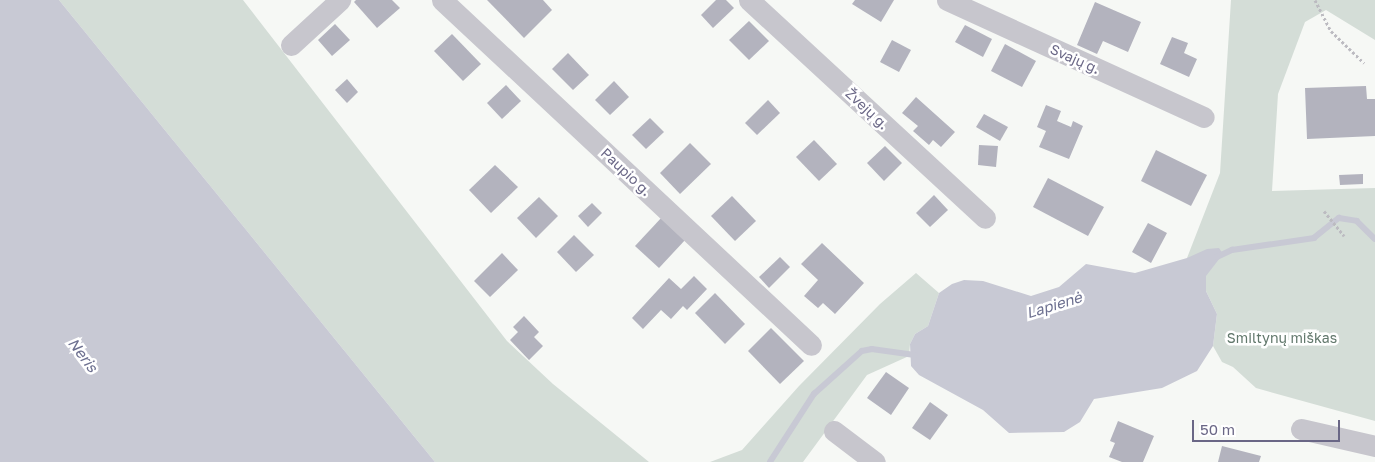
<!DOCTYPE html>
<meta charset="utf-8">
<style>
body{margin:0}
#map{position:relative;width:1375px;height:462px;overflow:hidden;background:#f6f8f5;font-family:"Golos Text",sans-serif}
div>[style]{position:absolute}
.green>*{inset:0;background:#d4ddd7}
.water>*{inset:0;background:#c8c9d4}
.stream>*{height:5.5px;margin:-2.75px;padding:0 2.75px;transform-origin:2.75px;border-radius:2.75px;background:#c8c9d4}
.building>*{inset:0;background:#b3b3be}
.path>*{height:3px;margin-top:-1.5px;transform-origin:0;background:repeating-linear-gradient(90deg,#bcbbc1 0 2.5px,transparent 0 5px)}
.street>*{height:21px;margin:-10.5px;padding:0 10.5px;transform-origin:10.5px;border-radius:10.5px;background:#c7c6cd}
span{translate:-50% -50%;white-space:nowrap;text-align:center;line-height:1.15;-webkit-text-stroke:5px #fff;paint-order:stroke}
.street-label{font-size:14px;color:#6a6786}
.park-label{font-size:14px;color:#62786c}
.water-label{font-size:15px;color:#6d7090;font-style:italic}
.scale{position:absolute;left:1192px;top:420px;width:148px;height:22px;box-sizing:border-box;border:2px solid #6a6786;border-top:0;padding-left:6px;font-size:15px;line-height:18px;white-space:nowrap;color:#6a6786;-webkit-text-stroke:4px #fff;paint-order:stroke}
</style>
<div id="map">
<div class="green">
<div style="clip-path:polygon(59px 0,243px 0,507px 341px,553px 384px,649px 462px,435px 462px)"></div>
<div style="clip-path:polygon(1231px 0,1375px 0,1375px 40px,1326px 10px,1305px 22px,1278px 94px,1272px 191px,1375px 188px,1375px 421px,1256px 388px,1233px 367px,1222px 362px,1213px 346px,1217px 314px,1206px 291px,1206px 275px,1212px 264px,1187px 258px,1220px 173px)"></div>
<div style="clip-path:polygon(916px 273px,939px 293px,928px 326px,915px 334px,910px 344px,909px 356px,867px 375px,803px 462px,710px 462px,742px 450px,799px 386px,880px 304px)"></div>
</div>
<div class="water">
<div style="clip-path:polygon(0 0,59px 0,435px 462px,0 462px)"></div>
<div style="clip-path:polygon(1219px 248px,1223px 254px,1206px 276px,1206px 291px,1217px 314px,1213px 346px,1197px 371px,1162px 388px,1094px 399px,1080px 422px,1064px 432px,1009px 433px,983px 410px,919px 375px,911px 366px,910px 344px,915px 334px,928px 326px,939px 293px,952px 284px,964px 280px,983px 281px,1031px 296px,1059px 287px,1086px 264px,1135px 273px,1187px 258px,1207px 249px)"></div>
</div>
<div class="stream">
<div style="left:1217px;top:257px;width:17px;rotate:-25deg"></div>
<div style="left:1232px;top:250px;width:83px;rotate:-8.3deg"></div>
<div style="left:1314px;top:238px;width:32px;rotate:-39deg"></div>
<div style="left:1339px;top:218px;width:18px;rotate:9deg"></div>
<div style="left:1357px;top:221px;width:25px;rotate:45deg"></div>
<div style="left:770px;top:462px;width:81px;rotate:-57.1deg"></div>
<div style="left:814px;top:394px;width:64px;rotate:-41.9deg"></div>
<div style="left:862px;top:351px;width:10px;rotate:-11deg"></div>
<div style="left:872px;top:349px;width:43px;rotate:7.9deg"></div>
</div>
<div class="building">
<div style="clip-path:polygon(356px 0,392px 0,400px 8px,377px 28px,354px 2px)"></div>
<div style="clip-path:polygon(487px 0,543px 0,552px 10px,524px 38px)"></div>
<div style="clip-path:polygon(716px 0,726px 0,734px 8px,713px 28px,701px 15px)"></div>
<div style="clip-path:polygon(855px 0,894px 0,881px 22px,852px 4px)"></div>
<div style="clip-path:polygon(1095px 2px,1141px 22px,1128px 52px,1103px 41px,1097px 54px,1077px 45px)"></div>
<div style="clip-path:polygon(749px 21px,769px 41px,749px 60px,729px 40px)"></div>
<div style="clip-path:polygon(335px 24px,350px 40px,332px 56px,318px 40px)"></div>
<div style="clip-path:polygon(965px 25px,992px 39px,983px 57px,955px 42px)"></div>
<div style="clip-path:polygon(452px 34px,481px 64px,463px 81px,434px 51px)"></div>
<div style="clip-path:polygon(1172px 37px,1188px 43px,1184px 53px,1197px 59px,1189px 77px,1160px 64px)"></div>
<div style="clip-path:polygon(892px 40px,911px 50px,899px 72px,880px 62px)"></div>
<div style="clip-path:polygon(1005px 44px,1036px 61px,1022px 87px,991px 71px)"></div>
<div style="clip-path:polygon(568px 53px,589px 75px,573px 90px,552px 69px)"></div>
<div style="clip-path:polygon(347px 79px,358px 92px,347px 103px,335px 90px)"></div>
<div style="clip-path:polygon(614px 81px,629px 97px,610px 115px,595px 100px)"></div>
<div style="clip-path:polygon(506px 85px,521px 101px,502px 119px,487px 103px)"></div>
<div style="clip-path:polygon(1366px 86px,1367px 99px,1375px 99px,1375px 136px,1307px 139px,1305px 88px)"></div>
<div style="clip-path:polygon(916px 97px,955px 132px,941px 147px,933px 140px,929px 145px,913px 131px,918px 126px,902px 113px)"></div>
<div style="clip-path:polygon(768px 100px,780px 113px,757px 135px,745px 123px)"></div>
<div style="clip-path:polygon(1046px 105px,1061px 111px,1057px 121px,1071px 127px,1073px 121px,1083px 126px,1069px 159px,1039px 147px,1046px 131px,1037px 127px)"></div>
<div style="clip-path:polygon(984px 114px,1008px 127px,1000px 141px,976px 127px)"></div>
<div style="clip-path:polygon(650px 118px,664px 132px,646px 149px,632px 135px)"></div>
<div style="clip-path:polygon(814px 140px,837px 164px,819px 181px,796px 157px)"></div>
<div style="clip-path:polygon(690px 143px,711px 164px,680px 194px,660px 173px)"></div>
<div style="clip-path:polygon(979px 145px,998px 146px,996px 167px,978px 165px)"></div>
<div style="clip-path:polygon(885px 146px,902px 163px,884px 181px,867px 163px)"></div>
<div style="clip-path:polygon(1156px 150px,1207px 175px,1191px 206px,1141px 181px)"></div>
<div style="clip-path:polygon(495px 165px,518px 187px,491px 213px,469px 190px)"></div>
<div style="clip-path:polygon(1363px 174px,1363px 184px,1340px 185px,1339px 175px)"></div>
<div style="clip-path:polygon(1048px 178px,1104px 207px,1088px 236px,1033px 207px)"></div>
<div style="clip-path:polygon(934px 195px,948px 210px,930px 227px,916px 213px)"></div>
<div style="clip-path:polygon(732px 196px,756px 221px,735px 241px,711px 216px)"></div>
<div style="clip-path:polygon(539px 197px,558px 216px,536px 238px,517px 218px)"></div>
<div style="clip-path:polygon(592px 203px,602px 213px,588px 227px,578px 216px)"></div>
<div style="clip-path:polygon(663px 216px,686px 239px,659px 268px,635px 246px)"></div>
<div style="clip-path:polygon(1148px 223px,1167px 233px,1151px 263px,1132px 252px)"></div>
<div style="clip-path:polygon(574px 235px,594px 255px,576px 272px,557px 252px)"></div>
<div style="clip-path:polygon(822px 243px,864px 283px,835px 314px,823px 303px,818px 308px,804px 296px,818px 280px,801px 264px)"></div>
<div style="clip-path:polygon(502px 253px,518px 270px,490px 297px,474px 281px)"></div>
<div style="clip-path:polygon(780px 257px,790px 267px,769px 288px,759px 277px)"></div>
<div style="clip-path:polygon(694px 276px,707px 289px,687px 310px,683px 306px,671px 319px,661px 310px,643px 329px,632px 318px,669px 278px,681px 289px)"></div>
<div style="clip-path:polygon(715px 293px,745px 324px,725px 344px,695px 313px)"></div>
<div style="clip-path:polygon(524px 316px,539px 332px,534px 337px,543px 346px,529px 360px,510px 340px,518px 332px,513px 327px)"></div>
<div style="clip-path:polygon(771px 328px,804px 361px,780px 384px,748px 351px)"></div>
<div style="clip-path:polygon(886px 372px,909px 388px,891px 415px,867px 398px)"></div>
<div style="clip-path:polygon(930px 402px,948px 415px,930px 440px,912px 428px)"></div>
<div style="clip-path:polygon(1118px 421px,1154px 436px,1143px 462px,1122px 462px,1109px 457px,1115px 443px,1110px 441px)"></div>
<div style="clip-path:polygon(1222px 446px,1261px 456px,1259px 462px,1218px 462px)"></div>
</div>
<div class="path">
<div style="left:1315px;top:0;width:35px;rotate:63deg"></div>
<div style="left:1331px;top:31px;width:46px;rotate:44.1deg"></div>
<div style="left:1324px;top:211px;width:32px;rotate:51deg"></div>
</div>
<div class="street">
<div style="left:442px;top:0;width:505px;rotate:43.07deg"></div>
<div style="left:749px;top:0;width:321px;rotate:42.7deg"></div>
<div style="left:947px;top:0;width:282px;rotate:24.5deg"></div>
<div style="left:291px;top:45px;width:67px;rotate:-42.6deg"></div>
<div style="left:1301px;top:429px;width:76px;rotate:12.9deg"></div>
<div style="left:834px;top:431px;width:51px;rotate:37.1deg"></div>
</div>
<div class="street-label">
<span style="left:1075px;top:59px;rotate:24deg">Svajų g.</span>
<span style="left:867px;top:109px;rotate:43deg">Žvejų g.</span>
<span style="left:626px;top:172px;rotate:43deg">Paupio g.</span>
</div>
<div class="park-label">
<span style="left:1282px;top:338px">Smiltynų miškas</span>
</div>
<div class="water-label">
<span style="left:1054px;top:305px;rotate:-17deg">Lapienė</span>
<span style="left:83px;top:355px;rotate:53deg">Neris</span>
</div>
<div class="scale">50 m</div>
</div>
